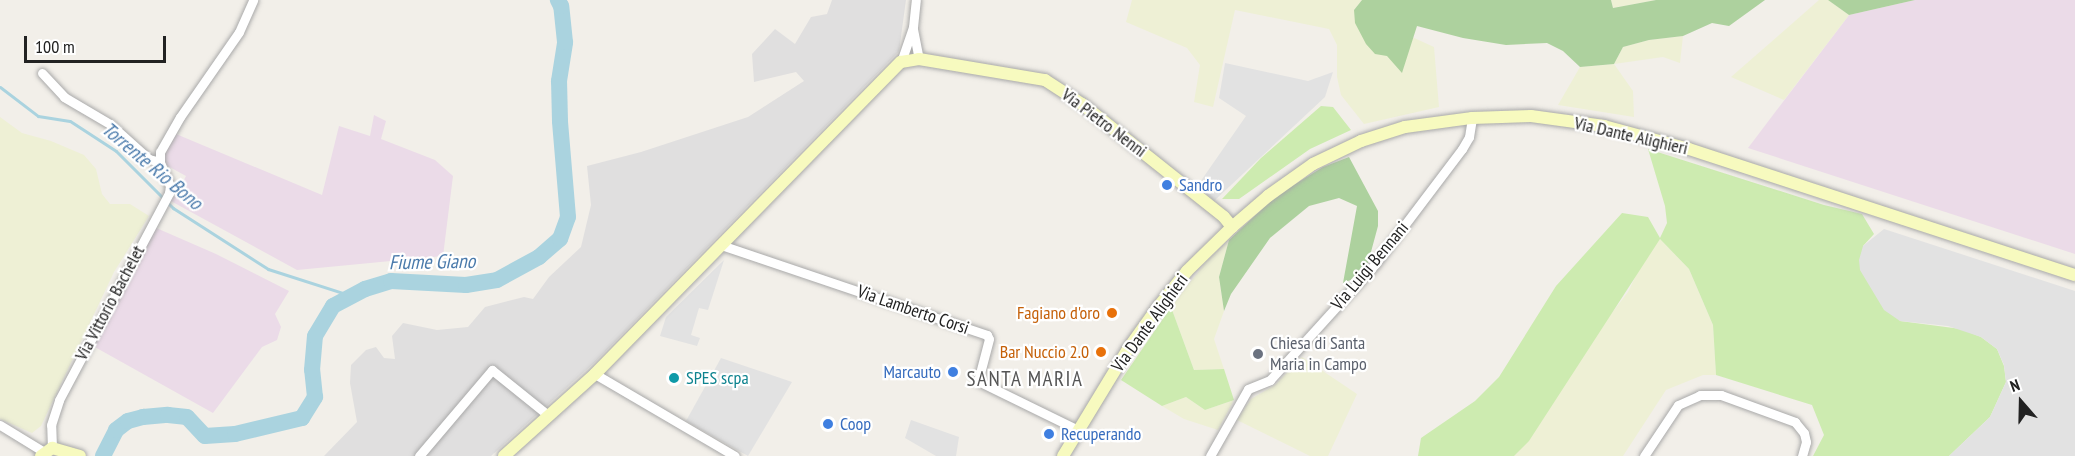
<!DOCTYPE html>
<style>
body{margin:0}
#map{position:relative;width:2075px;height:456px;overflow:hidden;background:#f2efe9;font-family:"PT Sans Narrow",sans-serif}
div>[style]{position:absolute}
.residential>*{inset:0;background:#e0dfdf}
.industrial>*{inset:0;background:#ebdbe8}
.farmland>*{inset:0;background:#eef0d5}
.grass>*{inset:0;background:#cdebb0}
.forest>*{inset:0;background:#add19e}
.parking>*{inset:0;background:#e2e2e2}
.stream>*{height:3px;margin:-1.5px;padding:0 1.5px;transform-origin:1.5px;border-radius:1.5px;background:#aad3df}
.river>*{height:16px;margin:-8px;padding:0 8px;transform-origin:8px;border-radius:8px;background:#aad3df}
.roads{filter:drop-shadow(0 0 2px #a9a9a9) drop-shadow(0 0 2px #a9a9a9)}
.street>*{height:9px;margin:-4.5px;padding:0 4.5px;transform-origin:4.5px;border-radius:4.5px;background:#fff}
.secondary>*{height:12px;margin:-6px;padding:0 6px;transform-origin:6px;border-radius:6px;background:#f7fabf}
.dots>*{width:16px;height:16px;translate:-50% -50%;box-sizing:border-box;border:3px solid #fff;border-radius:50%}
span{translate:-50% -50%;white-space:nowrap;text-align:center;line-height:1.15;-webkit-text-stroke:4.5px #fff;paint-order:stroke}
.street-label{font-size:18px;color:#222}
.shop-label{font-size:18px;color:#366cbe}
.left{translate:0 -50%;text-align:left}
.right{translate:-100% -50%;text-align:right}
.food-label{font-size:18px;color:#c56008}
.worship-label{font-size:18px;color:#5b616d}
.culture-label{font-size:18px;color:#0d838f}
.water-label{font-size:20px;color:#4a7aab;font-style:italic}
.quarter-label{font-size:21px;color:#555;letter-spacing:1.5px}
.north{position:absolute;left:1991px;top:372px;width:60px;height:60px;-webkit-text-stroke:4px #fff;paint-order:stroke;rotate:340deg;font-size:16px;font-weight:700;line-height:24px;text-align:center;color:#222}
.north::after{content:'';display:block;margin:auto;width:21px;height:27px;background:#222;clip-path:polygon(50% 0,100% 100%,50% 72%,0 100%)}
.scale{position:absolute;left:24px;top:36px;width:142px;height:27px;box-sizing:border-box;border:3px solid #222;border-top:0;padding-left:8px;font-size:18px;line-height:21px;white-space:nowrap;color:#222;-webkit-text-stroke:4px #fff;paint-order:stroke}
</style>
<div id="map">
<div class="residential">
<div style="clip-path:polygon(832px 0,906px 0,899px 51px,596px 361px,491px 456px,324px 456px,357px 422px,350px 383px,351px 365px,366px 350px,376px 347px,384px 358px,395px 359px,392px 336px,403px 323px,437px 330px,468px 327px,485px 307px,524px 297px,533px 299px,549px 277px,581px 247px,591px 205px,587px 166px,641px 152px,748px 117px,804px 81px,796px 72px,754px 82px,752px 54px,775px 29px,795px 44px,811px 17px,827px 14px)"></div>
</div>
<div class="industrial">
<div style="clip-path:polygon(1915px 0,2075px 0,2075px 254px,1748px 148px,1849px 15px)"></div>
<div style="clip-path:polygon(374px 115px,386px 121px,381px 139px,435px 160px,453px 176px,443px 256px,297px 270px,169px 200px,176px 195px,186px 176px,166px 165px,164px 156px,176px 134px,322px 195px,339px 126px,370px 136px)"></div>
<div style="clip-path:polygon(154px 227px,216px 254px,289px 291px,275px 314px,281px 327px,277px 340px,262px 347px,213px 413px,93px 346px)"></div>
</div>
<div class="farmland">
<div style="clip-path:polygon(1132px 0,1362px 0,1354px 10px,1402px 72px,1412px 37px,1434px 47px,1439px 107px,1364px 124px,1341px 95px,1337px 77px,1337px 45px,1329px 29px,1235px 10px,1213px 107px,1194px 102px,1200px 65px,1187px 48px,1126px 22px)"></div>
<div style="clip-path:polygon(1611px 0,1656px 0,1613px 8px)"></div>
<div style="clip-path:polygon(1819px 0,1828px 0,1849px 15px,1784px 100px,1731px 77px)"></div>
<div style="clip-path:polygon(1683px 36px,1680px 63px,1663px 57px,1614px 64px,1633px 91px,1634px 117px,1558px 105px,1580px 67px,1614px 64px,1623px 47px,1649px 40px)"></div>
<div style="clip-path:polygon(0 117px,22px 133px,51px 141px,84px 155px,96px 169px,102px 194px,110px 204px,130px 204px,149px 216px,114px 272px,41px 426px,32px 433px,0 419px)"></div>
<div style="clip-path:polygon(1660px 239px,1689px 269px,1713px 325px,1716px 375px,1703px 375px,1666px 390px,1623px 456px,1514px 456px,1529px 440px,1601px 327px,1628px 292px,1643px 261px)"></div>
<div style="clip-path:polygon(1229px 240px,1219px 277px,1224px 311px,1214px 339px,1224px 369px,1194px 370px,1171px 307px,1206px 262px)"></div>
<div style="clip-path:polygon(1302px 357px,1357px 394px,1328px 456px,1310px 456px,1237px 420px,1251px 399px,1275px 385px)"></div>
<div style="clip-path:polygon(1186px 397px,1205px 410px,1234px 400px,1218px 430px,1184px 419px,1162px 406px)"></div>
</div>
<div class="grass">
<div style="clip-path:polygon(1321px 106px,1333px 107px,1351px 130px,1310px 149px,1239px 199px,1222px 199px,1261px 158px)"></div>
<div style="clip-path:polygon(1648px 149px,1824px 205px,1862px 214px,1874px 234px,1863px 246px,1900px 321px,1961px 329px,1981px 337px,1997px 349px,2004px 366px,2006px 382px,1990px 417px,1949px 456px,1813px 456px,1824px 435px,1812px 405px,1716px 375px,1713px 325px,1689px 269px,1660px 239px,1529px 441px,1514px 456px,1418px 456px,1421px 438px,1475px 401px,1499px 377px,1556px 286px,1622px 213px,1648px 217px,1660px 238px,1667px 223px,1665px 206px)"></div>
<div style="clip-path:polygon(1171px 307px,1194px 370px,1224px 369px,1234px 400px,1205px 410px,1186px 397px,1162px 406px,1121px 380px)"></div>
</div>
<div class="forest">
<div style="clip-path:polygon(1362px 0,1611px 0,1613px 8px,1656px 0,1765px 0,1729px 26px,1712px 23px,1683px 36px,1649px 40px,1623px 47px,1614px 64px,1580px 67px,1563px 51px,1547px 43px,1506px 45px,1463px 38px,1417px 26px,1402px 73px,1387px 56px,1375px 54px,1366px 44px,1355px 23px,1354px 10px)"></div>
<div style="clip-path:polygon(1828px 0,1915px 0,1849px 15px)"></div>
<div style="clip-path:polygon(1349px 157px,1378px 211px,1378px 226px,1368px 263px,1353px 279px,1343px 283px,1357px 206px,1339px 198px,1309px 206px,1270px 238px,1231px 294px,1224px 311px,1219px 277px,1229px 240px,1276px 196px,1323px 167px)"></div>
</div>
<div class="parking">
<div style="clip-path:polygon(1225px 63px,1308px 81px,1333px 72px,1325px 97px,1214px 201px,1198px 185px,1246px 116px,1219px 98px)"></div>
<div style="clip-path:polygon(1884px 229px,2075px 291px,2075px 456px,1949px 456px,1990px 417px,2006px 382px,2004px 365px,1997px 349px,1981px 337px,1948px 326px,1900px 321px,1884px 310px,1860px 270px,1859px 260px,1863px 246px)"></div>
<div style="clip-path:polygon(724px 260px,708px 310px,699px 308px,691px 335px,700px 338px,697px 346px,660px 336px,666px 317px)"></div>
<div style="clip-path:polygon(721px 358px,792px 382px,748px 456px,686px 421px)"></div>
<div style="clip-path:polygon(911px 420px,959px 437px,956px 456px,936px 456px,905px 438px)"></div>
</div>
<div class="stream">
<div style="left:0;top:87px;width:48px;rotate:37.3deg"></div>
<div style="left:38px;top:116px;width:32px;rotate:9deg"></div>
<div style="left:70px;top:121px;width:55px;rotate:33.1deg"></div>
<div style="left:116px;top:151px;width:81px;rotate:45deg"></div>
<div style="left:173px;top:208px;width:113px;rotate:32.7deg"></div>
<div style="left:268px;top:269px;width:88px;rotate:17.8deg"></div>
</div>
<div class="river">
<div style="left:103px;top:456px;width:29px;rotate:-63deg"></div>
<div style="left:116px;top:430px;width:15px;rotate:-37deg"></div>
<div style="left:128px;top:421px;width:16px;rotate:-15deg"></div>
<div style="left:143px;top:417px;width:25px;rotate:-5deg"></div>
<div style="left:168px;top:415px;width:19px;rotate:6deg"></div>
<div style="left:187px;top:417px;width:26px;rotate:47deg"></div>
<div style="left:205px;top:436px;width:30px;rotate:-4deg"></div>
<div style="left:235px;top:434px;width:69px;rotate:-13.4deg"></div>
<div style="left:302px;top:418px;width:25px;rotate:-58deg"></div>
<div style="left:315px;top:397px;width:27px;rotate:-96deg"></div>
<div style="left:312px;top:370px;width:34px;rotate:-85deg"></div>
<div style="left:315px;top:336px;width:35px;rotate:-59deg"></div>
<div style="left:333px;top:306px;width:36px;rotate:-28deg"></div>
<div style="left:365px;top:289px;width:27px;rotate:-17deg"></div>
<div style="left:391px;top:281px;width:75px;rotate:3.1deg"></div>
<div style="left:466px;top:285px;width:31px;rotate:-9deg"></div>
<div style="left:497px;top:280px;width:48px;rotate:-28.7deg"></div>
<div style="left:539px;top:257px;width:28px;rotate:-41deg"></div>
<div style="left:560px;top:239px;width:23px;rotate:-70deg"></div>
<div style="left:568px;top:217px;width:96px;rotate:-94.8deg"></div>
<div style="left:560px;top:121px;width:40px;rotate:-91.4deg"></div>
<div style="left:559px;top:81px;width:39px;rotate:-81deg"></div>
<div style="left:565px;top:42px;width:36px;rotate:-96deg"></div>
<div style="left:561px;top:6px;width:7px;rotate:-117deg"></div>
</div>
<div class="roads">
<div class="street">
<div style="left:913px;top:29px;width:31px;rotate:79deg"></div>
<div style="left:901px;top:62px;width:37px;rotate:-71deg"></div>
<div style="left:913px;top:27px;width:27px;rotate:-84deg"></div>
<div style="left:42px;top:73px;width:33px;rotate:47deg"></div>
<div style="left:64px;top:97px;width:53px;rotate:30.4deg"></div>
<div style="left:110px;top:124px;width:52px;rotate:41.9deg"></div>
<div style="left:149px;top:159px;width:11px;rotate:15deg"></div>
<div style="left:721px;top:245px;width:281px;rotate:18.7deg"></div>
<div style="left:987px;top:335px;width:4px;rotate:63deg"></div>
<div style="left:989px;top:339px;width:43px;rotate:104.7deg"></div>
<div style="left:978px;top:381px;width:111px;rotate:26.1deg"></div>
<div style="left:595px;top:374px;width:162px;rotate:30.4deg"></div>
<div style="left:0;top:425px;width:52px;rotate:31.5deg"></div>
<div style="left:52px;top:448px;width:23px;rotate:-92deg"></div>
<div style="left:51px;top:425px;width:26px;rotate:-72deg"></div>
<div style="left:59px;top:400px;width:234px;rotate:-62deg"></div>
<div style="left:169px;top:193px;width:7px;rotate:-82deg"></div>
<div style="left:170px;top:186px;width:26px;rotate:-113deg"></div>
<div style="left:160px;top:162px;width:10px;rotate:-90deg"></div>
<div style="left:160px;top:152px;width:40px;rotate:-60.3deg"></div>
<div style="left:180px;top:117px;width:103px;rotate:-55.2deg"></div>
<div style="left:239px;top:32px;width:35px;rotate:-66deg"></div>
<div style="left:419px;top:456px;width:113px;rotate:-49.7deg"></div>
<div style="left:492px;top:370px;width:73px;rotate:38.9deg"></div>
<div style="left:1210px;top:456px;width:77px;rotate:-60.4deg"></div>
<div style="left:1248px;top:389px;width:24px;rotate:-22deg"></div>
<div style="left:1270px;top:380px;width:156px;rotate:-47.8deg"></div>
<div style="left:1375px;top:264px;width:144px;rotate:-52.9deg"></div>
<div style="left:1462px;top:149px;width:14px;rotate:-60deg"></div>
<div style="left:1469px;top:137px;width:19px;rotate:-81deg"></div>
<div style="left:1644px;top:456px;width:61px;rotate:-56.3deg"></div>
<div style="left:1678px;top:405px;width:24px;rotate:-24deg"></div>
<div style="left:1700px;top:395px;width:21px"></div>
<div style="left:1721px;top:395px;width:79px;rotate:20deg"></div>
<div style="left:1795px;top:422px;width:14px;rotate:51deg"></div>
<div style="left:1804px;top:433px;width:9px;rotate:77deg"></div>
<div style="left:1806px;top:442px;width:15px;rotate:106deg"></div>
</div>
<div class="secondary">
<div style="left:41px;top:456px;width:14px;rotate:-36deg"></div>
<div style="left:52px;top:448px;width:29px;rotate:16deg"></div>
<div style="left:504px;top:456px;width:122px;rotate:-42deg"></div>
<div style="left:595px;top:374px;width:437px;rotate:-45.6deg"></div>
<div style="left:901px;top:62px;width:18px;rotate:-9deg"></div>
<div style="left:919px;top:59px;width:128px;rotate:9.5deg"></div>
<div style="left:1045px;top:80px;width:44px;rotate:33deg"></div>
<div style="left:1082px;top:104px;width:181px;rotate:38.5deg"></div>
<div style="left:1224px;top:217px;width:13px;rotate:51deg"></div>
<div style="left:1063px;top:456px;width:125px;rotate:-58.7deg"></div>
<div style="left:1128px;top:349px;width:52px;rotate:-54.5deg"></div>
<div style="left:1158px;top:307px;width:46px;rotate:-51.1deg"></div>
<div style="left:1187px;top:271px;width:63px;rotate:-44.4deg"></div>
<div style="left:1232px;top:227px;width:48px;rotate:-40.7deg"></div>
<div style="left:1268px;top:196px;width:55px;rotate:-35.4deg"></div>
<div style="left:1313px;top:164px;width:53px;rotate:-25.6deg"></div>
<div style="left:1361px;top:141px;width:46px;rotate:-17.7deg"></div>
<div style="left:1405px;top:127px;width:68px;rotate:-7.7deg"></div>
<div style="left:1472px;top:118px;width:59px;rotate:-1.9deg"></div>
<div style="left:1531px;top:116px;width:74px;rotate:7.8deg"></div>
<div style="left:1604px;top:126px;width:88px;rotate:15.1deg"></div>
<div style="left:1689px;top:149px;width:406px;rotate:18.1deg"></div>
</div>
</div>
<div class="dots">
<div style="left:1167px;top:185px;background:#3f7fe0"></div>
<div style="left:1112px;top:313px;background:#e8710a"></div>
<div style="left:1101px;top:352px;background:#e8710a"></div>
<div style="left:1258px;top:354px;background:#6b7280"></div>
<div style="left:953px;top:372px;background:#3f7fe0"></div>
<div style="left:674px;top:378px;background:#0f9aa8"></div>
<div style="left:828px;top:424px;background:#3f7fe0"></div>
<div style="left:1049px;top:434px;background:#3f7fe0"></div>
</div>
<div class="street-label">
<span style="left:1104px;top:123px;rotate:37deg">Via Pietro Nenni</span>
<span style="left:1631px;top:136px;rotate:13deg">Via Dante Alighieri</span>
<span style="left:1370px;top:266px;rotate:-50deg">Via Luigi Bennani</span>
<span style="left:110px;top:303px;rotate:-62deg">Via Vittorio Bachelet</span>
<span style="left:913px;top:310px;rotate:19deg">Via Lamberto Corsi</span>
<span style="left:1150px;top:323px;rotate:-54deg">Via Dante Alighieri</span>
</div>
<div class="shop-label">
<span class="left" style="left:1179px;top:185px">Sandro</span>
<span class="right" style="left:941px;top:372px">Marcauto</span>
<span class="left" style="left:840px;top:424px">Coop</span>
<span class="left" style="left:1061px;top:434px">Recuperando</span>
</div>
<div class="food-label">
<span class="right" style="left:1100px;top:313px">Fagiano d'oro</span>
<span class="right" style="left:1089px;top:352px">Bar Nuccio 2.0</span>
</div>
<div class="worship-label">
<span class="left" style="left:1270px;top:354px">Chiesa di Santa<br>Maria in Campo</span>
</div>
<div class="culture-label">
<span class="left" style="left:686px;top:378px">SPES scpa</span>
</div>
<div class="water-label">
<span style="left:152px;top:166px;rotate:40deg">Torrente Rio Bono</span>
<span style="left:432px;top:262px;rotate:-1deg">Fiume Giano</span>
</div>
<div class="quarter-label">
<span style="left:1025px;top:379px">SANTA MARIA</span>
</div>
<div class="north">N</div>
<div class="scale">100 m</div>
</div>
